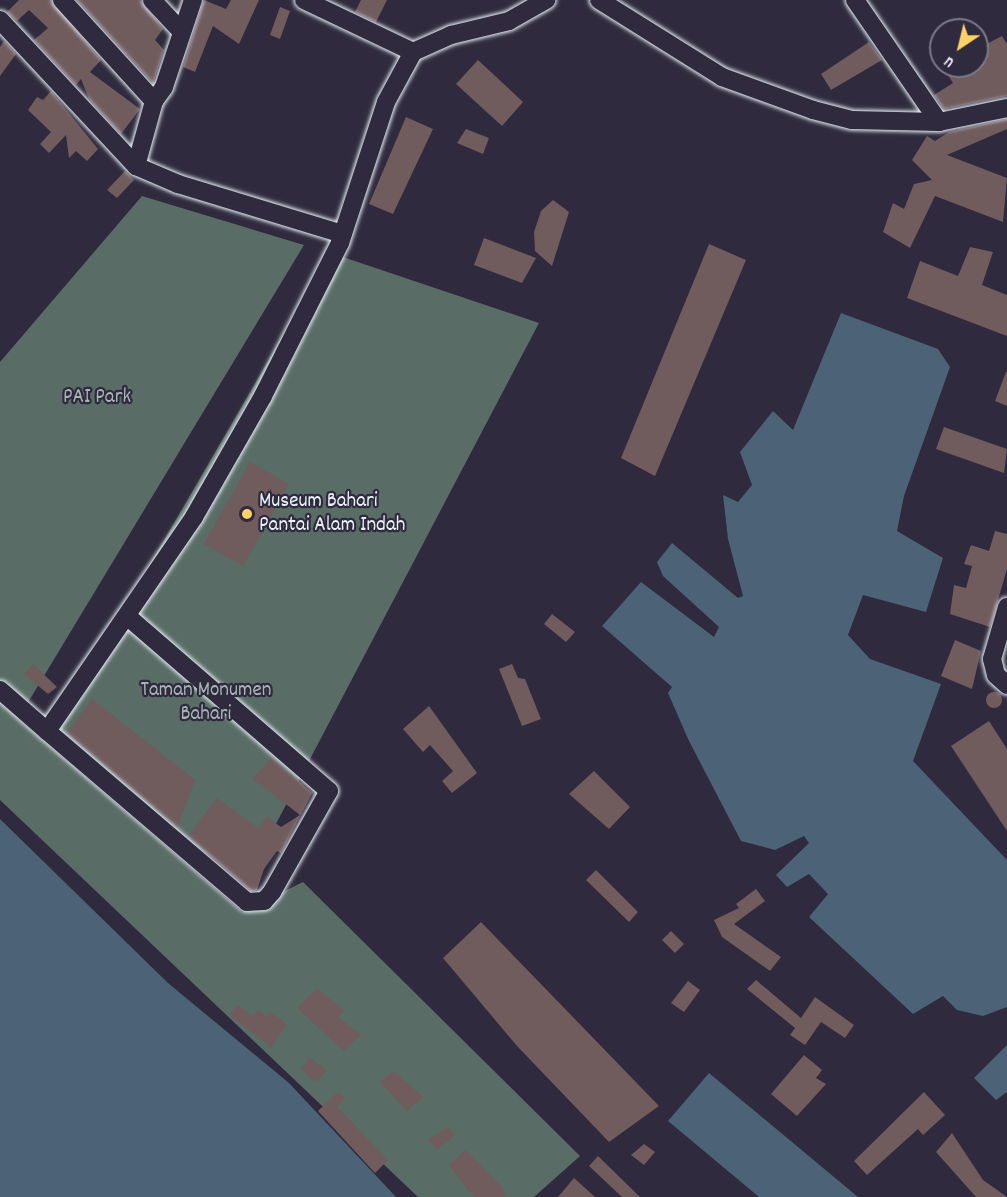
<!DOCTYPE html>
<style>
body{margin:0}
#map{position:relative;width:1007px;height:1197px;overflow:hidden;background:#2f2a3d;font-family:Dekko,sans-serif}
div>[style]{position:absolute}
.green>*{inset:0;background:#596c65}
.water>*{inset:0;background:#4c6276}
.building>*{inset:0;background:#705b5d}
.round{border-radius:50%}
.roads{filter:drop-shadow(0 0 2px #e8f1f8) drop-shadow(0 0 2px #e8f1f8)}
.minor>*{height:18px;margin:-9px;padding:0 9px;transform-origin:9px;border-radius:9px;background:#2f2a3d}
.dots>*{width:16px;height:16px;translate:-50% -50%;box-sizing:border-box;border:3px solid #2f2a3d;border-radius:50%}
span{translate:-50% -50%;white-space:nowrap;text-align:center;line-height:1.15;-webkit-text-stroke:4.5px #2f2a3d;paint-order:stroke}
.park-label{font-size:21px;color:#a8b5b6}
.poi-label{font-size:21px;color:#e8f1f8}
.left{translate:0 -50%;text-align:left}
.north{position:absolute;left:929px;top:18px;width:60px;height:60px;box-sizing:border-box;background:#2f2a3d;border:2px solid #797a88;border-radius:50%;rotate:215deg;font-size:16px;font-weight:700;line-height:24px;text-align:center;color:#e8f1f8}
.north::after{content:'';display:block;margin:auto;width:21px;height:27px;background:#ffd166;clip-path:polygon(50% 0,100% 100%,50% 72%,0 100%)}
</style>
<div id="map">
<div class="green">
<div style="clip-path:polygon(142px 196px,304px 245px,18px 719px,242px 912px,303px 882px,580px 1156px,534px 1197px,418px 1197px,0 800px,0 362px)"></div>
<div style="clip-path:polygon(331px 253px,539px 323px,246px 881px,176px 832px,63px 739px,56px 726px)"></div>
</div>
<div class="water">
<div style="clip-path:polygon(841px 313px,938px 349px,950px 367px,904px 496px,897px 531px,943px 558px,926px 612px,863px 595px,848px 635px,870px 659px,941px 684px,913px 761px,1007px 860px,1007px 1007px,983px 1016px,957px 1010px,943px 996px,913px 1014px,809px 917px,828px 894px,809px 874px,787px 887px,776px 875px,809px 843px,804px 836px,775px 850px,741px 841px,689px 741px,668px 693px,672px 687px,602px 626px,641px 582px,714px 637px,719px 627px,663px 576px,657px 562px,672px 543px,738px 598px,743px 596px,728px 539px,723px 495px,738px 502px,752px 485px,740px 452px,773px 411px,793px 430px)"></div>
<div style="clip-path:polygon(0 819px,168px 983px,289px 1083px,396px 1197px,0 1197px)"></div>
<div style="clip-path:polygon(1007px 1045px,1007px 1092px,996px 1100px,974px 1078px)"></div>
<div style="clip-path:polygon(709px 1073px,858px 1197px,759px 1197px,668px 1121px)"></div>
</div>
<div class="building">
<div style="clip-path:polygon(19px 0,51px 0,101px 60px,90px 72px,140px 109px,121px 134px,89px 99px,81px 79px,76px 85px,34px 40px,48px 28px,29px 10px,17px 21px,7px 12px)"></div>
<div style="clip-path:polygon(77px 0,140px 0,163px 29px,155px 40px,164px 50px,153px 83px)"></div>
<div style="clip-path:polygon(204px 0,226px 9px,231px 0,259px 0,239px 44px,213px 26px,195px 72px,183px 67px)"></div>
<div style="clip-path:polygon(361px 0,387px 0,376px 22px,355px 12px)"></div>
<div style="clip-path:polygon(280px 7px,290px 11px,280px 39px,270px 35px)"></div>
<div style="clip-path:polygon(1002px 36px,1007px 44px,1007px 96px,944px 109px,934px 95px,953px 83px,946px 72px,954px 66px,977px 66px,977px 49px)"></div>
<div style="clip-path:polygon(4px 41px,16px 54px,0 76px,0 47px)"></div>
<div style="clip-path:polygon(869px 42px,882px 60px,831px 90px,821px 74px)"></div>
<div style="clip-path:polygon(478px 60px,523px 102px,502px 126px,456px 84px)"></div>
<div style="clip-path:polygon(51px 91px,98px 149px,87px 161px,76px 151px,69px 158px,66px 135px,49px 153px,40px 144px,51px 132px,28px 110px,37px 97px,43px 100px)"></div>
<div style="clip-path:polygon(406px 117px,433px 129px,393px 214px,369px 204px)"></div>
<div style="clip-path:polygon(1007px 119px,1007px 129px,947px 155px,1007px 178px,1003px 222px,935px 196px,910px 248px,883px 232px,893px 203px,904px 209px,914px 184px,932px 180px,912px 160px,927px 136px,935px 141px,949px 132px)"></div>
<div style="clip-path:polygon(466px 129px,489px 138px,483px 154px,457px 143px)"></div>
<div style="clip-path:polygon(125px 171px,134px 180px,117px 198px,107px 190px)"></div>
<div style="clip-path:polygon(553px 200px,569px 212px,552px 266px,535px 251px,534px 232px,541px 211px)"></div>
<div style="clip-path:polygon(484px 238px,536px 258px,522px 283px,474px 265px)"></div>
<div style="clip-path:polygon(709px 244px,746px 260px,655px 476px,621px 458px)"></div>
<div style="clip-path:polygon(970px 247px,993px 252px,982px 285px,1007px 295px,1007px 336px,907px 298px,920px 261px,958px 276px)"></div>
<div style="clip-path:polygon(1006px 372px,1007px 372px,1007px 406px,995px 401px)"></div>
<div style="clip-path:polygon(944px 427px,1007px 449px,1004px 473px,936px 449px)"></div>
<div style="clip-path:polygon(250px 462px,289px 484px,243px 566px,204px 544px)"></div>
<div style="clip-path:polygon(995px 531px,1007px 534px,1007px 569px,990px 627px,950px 614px,954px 585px,966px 588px,972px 566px,964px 564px,971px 545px,989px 551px)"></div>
<div style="clip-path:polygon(552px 614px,575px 632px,566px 642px,544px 624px)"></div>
<div style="clip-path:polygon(955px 640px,981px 651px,972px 689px,941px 676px)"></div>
<div style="clip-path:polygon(33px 664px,57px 687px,48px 694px,24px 674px)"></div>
<div style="clip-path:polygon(512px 664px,518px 678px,525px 679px,541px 719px,522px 726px,499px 669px)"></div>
<div class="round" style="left:986px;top:692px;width:16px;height:16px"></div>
<div style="clip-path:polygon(92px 699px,195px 780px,177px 828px,67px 733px)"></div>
<div style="clip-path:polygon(429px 706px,477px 773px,452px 793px,442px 781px,453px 771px,430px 745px,423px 752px,403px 729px)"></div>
<div style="clip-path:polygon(989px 721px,1007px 749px,1007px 831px,951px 746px)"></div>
<div style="clip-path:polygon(272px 757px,312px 793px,281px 853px,277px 851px,264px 869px,257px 890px,251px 891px,188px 836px,217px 798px,258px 828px,267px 817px,281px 827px,300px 815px,253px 779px)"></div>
<div style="clip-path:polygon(594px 771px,630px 807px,609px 829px,569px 794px)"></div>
<div style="clip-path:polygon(596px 870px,638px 912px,629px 922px,586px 880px)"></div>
<div style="clip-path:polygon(756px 889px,765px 901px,734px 924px,781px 957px,770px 971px,722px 937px,714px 920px,739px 908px,736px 904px)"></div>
<div style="clip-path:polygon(481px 922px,659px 1106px,609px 1142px,517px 1046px,443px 958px)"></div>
<div style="clip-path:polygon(671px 931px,684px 944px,675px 953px,662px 940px)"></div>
<div style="clip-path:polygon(756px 980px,801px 1018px,815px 997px,854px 1025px,845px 1038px,821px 1022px,805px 1045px,790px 1035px,795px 1028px,747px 989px)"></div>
<div style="clip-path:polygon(688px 981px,700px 990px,684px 1012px,671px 1003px)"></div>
<div style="clip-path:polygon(317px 988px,344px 1011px,338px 1017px,361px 1035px,344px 1051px,297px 1008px)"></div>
<div style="clip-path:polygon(238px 1005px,253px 1016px,258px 1010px,267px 1017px,270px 1012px,287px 1024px,271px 1047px,229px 1015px)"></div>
<div style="clip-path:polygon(804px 1055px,822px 1070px,816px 1078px,826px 1084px,797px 1116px,771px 1094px)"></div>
<div style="clip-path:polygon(310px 1058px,327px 1071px,315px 1082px,301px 1069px)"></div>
<div style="clip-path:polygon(394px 1071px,423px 1097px,407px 1111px,380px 1082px)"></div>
<div style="clip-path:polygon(338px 1092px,345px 1098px,337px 1107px,388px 1160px,375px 1173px,318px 1111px)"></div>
<div style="clip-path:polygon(924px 1092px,945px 1115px,923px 1135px,918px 1129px,867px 1175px,854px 1161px)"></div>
<div style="clip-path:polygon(448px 1127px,455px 1136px,437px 1149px,428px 1140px)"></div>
<div style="clip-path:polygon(952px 1133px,983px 1180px,1007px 1197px,976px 1197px,936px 1152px)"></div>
<div style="clip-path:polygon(644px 1144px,655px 1152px,644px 1165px,631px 1155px)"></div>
<div style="clip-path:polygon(466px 1150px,499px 1184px,506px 1197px,475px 1197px,468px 1190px,449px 1165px)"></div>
<div style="clip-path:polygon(598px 1156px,640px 1197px,622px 1197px,589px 1166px)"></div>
<div style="clip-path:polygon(574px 1178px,595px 1197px,558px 1197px)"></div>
</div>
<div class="roads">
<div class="minor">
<div style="left:62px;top:0;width:137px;rotate:47.7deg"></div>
<div style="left:152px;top:0;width:42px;rotate:46.9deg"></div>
<div style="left:304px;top:0;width:121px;rotate:25.5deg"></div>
<div style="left:599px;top:0;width:145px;rotate:32deg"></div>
<div style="left:722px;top:77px;width:97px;rotate:19.9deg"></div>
<div style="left:813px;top:110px;width:40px;rotate:14.4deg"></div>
<div style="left:852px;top:120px;width:87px;rotate:1.3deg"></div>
<div style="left:939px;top:122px;width:69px;rotate:-11.6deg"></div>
<div style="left:855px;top:0;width:148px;rotate:55.5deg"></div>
<div style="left:0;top:20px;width:200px;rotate:47deg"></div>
<div style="left:136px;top:166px;width:67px;rotate:-74.5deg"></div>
<div style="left:154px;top:101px;width:17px;rotate:-54deg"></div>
<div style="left:164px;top:87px;width:92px;rotate:-71.6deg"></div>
<div style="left:136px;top:166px;width:46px;rotate:23.2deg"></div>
<div style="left:178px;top:184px;width:172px;rotate:16.9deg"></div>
<div style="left:1007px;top:607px;width:54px;rotate:106.1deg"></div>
<div style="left:992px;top:659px;width:16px;rotate:76deg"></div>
<div style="left:996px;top:675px;width:15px;rotate:42deg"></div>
<div style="left:0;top:690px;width:62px;rotate:41.1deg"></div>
<div style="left:47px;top:731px;width:260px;rotate:-55.5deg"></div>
<div style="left:194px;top:517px;width:139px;rotate:-60.3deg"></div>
<div style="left:263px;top:396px;width:171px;rotate:-63.3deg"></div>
<div style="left:340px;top:243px;width:148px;rotate:-71.9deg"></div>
<div style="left:386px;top:102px;width:57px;rotate:-61.6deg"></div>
<div style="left:413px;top:52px;width:42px;rotate:-24.1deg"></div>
<div style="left:451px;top:35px;width:60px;rotate:-13.6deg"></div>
<div style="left:509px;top:21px;width:43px;rotate:-29.6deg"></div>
<div style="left:47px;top:731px;width:263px;rotate:40.5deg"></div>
<div style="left:247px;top:902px;width:17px;rotate:-3deg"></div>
<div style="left:264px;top:901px;width:12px;rotate:-48deg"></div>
<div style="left:272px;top:892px;width:116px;rotate:-60.6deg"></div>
<div style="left:329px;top:791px;width:266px;rotate:-139.1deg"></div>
</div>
</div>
<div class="dots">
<div style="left:247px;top:514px;background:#ffd166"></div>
</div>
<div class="park-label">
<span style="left:97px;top:398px">PAI Park</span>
<span style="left:206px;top:703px">Taman Monumen<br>Bahari</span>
</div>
<div class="poi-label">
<span class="left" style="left:259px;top:514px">Museum Bahari<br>Pantai Alam Indah</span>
</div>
<div class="north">U</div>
</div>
